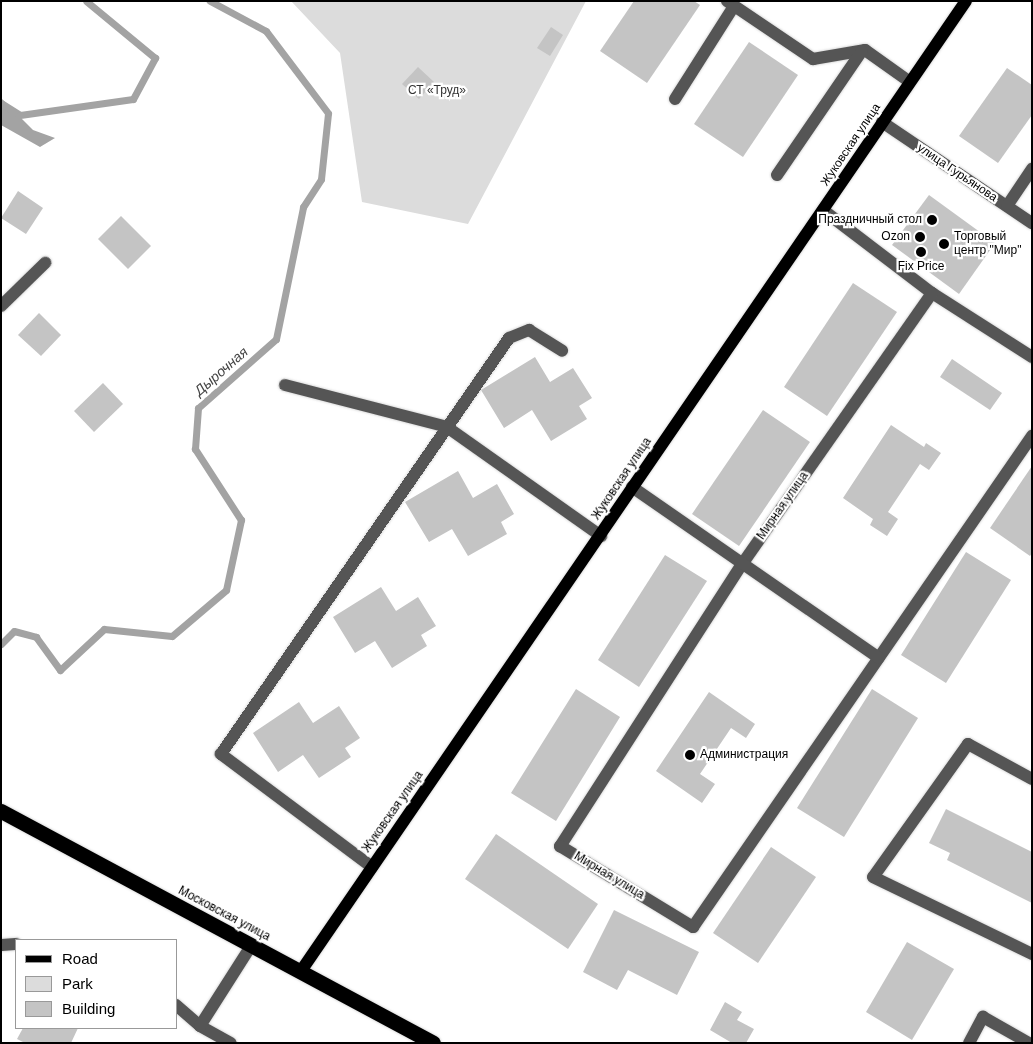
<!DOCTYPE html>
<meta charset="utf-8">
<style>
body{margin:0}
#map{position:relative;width:1033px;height:1044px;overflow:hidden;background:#fff;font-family:Helvetica,sans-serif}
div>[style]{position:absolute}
.green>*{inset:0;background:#dcdcdc}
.water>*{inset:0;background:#a3a3a3}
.stream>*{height:7px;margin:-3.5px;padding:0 3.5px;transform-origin:3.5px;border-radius:3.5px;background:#a3a3a3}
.building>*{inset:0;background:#c4c4c4}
.roads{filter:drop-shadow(0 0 1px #dbdbdb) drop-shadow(0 0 1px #dbdbdb)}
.minor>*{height:12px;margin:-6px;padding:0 6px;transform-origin:6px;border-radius:6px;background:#555}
.major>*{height:12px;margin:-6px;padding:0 6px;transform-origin:6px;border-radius:6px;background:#000}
.highway>*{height:15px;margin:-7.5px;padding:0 7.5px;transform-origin:7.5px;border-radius:7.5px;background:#000}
.dots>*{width:14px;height:14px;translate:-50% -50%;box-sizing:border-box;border:2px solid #fff;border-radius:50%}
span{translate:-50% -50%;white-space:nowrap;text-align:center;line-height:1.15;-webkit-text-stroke:4.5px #fff;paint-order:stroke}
.park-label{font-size:12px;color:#333}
.street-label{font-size:12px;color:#000}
.poi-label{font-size:12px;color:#000}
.right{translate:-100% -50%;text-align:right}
.left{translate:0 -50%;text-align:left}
.water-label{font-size:14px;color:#444;font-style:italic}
.frame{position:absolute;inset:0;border:2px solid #000;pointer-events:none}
.legend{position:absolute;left:15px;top:939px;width:162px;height:90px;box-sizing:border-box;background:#fff;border:1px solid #999;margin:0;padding:6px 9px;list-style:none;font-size:15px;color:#000}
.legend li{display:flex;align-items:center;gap:10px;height:25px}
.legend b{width:25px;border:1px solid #999}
</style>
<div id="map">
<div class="green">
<div style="clip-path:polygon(291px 1px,586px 1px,468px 224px,362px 202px,340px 53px)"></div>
</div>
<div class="water">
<div style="clip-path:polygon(1px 98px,33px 130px,55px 138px,40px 147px,1px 125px)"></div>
</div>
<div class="stream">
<div style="left:1px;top:103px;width:22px;rotate:32deg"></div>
<div style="left:20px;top:115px;width:114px;rotate:-8.1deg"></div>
<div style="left:133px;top:99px;width:47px;rotate:-61.8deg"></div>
<div style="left:155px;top:58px;width:89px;rotate:-140.4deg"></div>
<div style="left:1px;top:644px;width:18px;rotate:-45deg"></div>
<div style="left:14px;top:631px;width:23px;rotate:15deg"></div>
<div style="left:36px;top:637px;width:41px;rotate:54deg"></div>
<div style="left:60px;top:670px;width:60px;rotate:-43deg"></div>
<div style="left:104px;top:629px;width:68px;rotate:5.9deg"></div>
<div style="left:172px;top:636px;width:71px;rotate:-40.4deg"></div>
<div style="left:226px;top:590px;width:72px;rotate:-77.9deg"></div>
<div style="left:241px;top:520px;width:85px;rotate:-122.9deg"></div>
<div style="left:195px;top:449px;width:41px;rotate:-85.8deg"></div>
<div style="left:198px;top:408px;width:104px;rotate:-41.5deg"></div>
<div style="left:276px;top:339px;width:135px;rotate:-78.4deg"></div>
<div style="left:303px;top:207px;width:33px;rotate:-57deg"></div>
<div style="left:321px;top:179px;width:66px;rotate:-83.9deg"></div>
<div style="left:328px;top:113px;width:103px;rotate:-127.1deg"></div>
<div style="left:266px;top:31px;width:64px;rotate:-151.8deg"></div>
</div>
<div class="building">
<div style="clip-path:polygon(634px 1px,694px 1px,700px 5px,647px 83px,600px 51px)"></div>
<div style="clip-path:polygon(551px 27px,563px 35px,550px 56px,537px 48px)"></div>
<div style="clip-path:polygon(749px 42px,798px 75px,743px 157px,694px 124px)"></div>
<div style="clip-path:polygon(418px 67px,434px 82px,419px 99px,402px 84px)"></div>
<div style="clip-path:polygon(1007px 68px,1032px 85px,1032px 115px,998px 163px,959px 136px)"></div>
<div style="clip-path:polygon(18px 191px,43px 208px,26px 234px,1px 218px)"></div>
<div style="clip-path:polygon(929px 195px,995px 243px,959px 294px,892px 245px)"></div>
<div style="clip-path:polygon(121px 216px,151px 246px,128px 269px,98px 239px)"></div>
<div style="clip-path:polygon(853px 283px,897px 312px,827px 416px,784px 387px)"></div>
<div style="clip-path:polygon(39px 313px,61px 335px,41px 356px,18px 335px)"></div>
<div style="clip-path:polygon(535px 357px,550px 382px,573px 368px,592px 398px,579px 406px,587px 419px,551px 441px,532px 410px,504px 428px,481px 390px)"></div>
<div style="clip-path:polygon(952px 359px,1002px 393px,990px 410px,940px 377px)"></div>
<div style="clip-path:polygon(103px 383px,123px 404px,94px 432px,74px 411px)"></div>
<div style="clip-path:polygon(763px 410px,810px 442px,739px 546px,692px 514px)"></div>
<div style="clip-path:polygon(891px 425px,924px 447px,926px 443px,941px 453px,929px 470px,920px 464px,888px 512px,898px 519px,887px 536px,870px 525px,873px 519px,843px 498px)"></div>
<div style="clip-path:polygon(1032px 466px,1032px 553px,1030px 556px,990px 528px)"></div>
<div style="clip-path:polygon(458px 471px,473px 498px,497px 484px,514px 514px,501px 522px,507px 534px,468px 556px,452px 529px,429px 542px,405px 502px)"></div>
<div style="clip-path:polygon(966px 552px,1011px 580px,946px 683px,901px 655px)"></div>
<div style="clip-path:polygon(665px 555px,707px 581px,639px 687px,598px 660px)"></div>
<div style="clip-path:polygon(381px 587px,396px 611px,418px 597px,436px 626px,421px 635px,427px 646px,392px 668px,375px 641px,355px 653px,333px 617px)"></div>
<div style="clip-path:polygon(576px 689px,620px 717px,556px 821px,511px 793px)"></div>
<div style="clip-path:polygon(872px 689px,918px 718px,844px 837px,797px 808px)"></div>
<div style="clip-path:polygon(709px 692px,755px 724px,746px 738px,731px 728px,700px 774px,715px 784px,702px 803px,656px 771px)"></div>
<div style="clip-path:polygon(299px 702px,313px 723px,339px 706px,360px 738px,345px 748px,351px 757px,319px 778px,303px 755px,278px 772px,253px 733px)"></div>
<div style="clip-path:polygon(946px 809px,1032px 852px,1032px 903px,947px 860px,950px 853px,929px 843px)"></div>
<div style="clip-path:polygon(496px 834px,598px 904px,568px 949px,465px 879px)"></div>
<div style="clip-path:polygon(771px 847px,816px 877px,758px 963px,713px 933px)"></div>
<div style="clip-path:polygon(614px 910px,699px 952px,677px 995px,628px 970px,617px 990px,583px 972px)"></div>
<div style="clip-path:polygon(907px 942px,954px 969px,912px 1040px,866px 1012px)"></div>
<div style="clip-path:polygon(725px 1002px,742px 1012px,737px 1020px,754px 1029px,746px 1043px,732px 1043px,710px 1030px)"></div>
<div style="clip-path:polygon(23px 1028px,78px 1028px,71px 1043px,25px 1043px,17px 1039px)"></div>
</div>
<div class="roads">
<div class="minor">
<div style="left:727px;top:1px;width:104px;rotate:34deg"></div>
<div style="left:813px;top:59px;width:53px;rotate:-9.8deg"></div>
<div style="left:865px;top:50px;width:55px;rotate:35.4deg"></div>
<div style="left:675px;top:99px;width:110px;rotate:-57.6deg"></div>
<div style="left:882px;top:122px;width:181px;rotate:34deg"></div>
<div style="left:777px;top:175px;width:150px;rotate:-55.6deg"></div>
<div style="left:1007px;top:206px;width:45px;rotate:-56deg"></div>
<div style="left:823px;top:210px;width:137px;rotate:37.3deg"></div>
<div style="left:932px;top:293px;width:119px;rotate:32.6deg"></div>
<div style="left:932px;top:293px;width:331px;rotate:125deg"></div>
<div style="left:742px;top:564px;width:336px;rotate:122.8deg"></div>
<div style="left:560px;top:846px;width:156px;rotate:31.3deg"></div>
<div style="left:693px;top:927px;width:597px;rotate:-55.38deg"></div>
<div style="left:1px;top:306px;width:62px;rotate:-44.3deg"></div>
<div style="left:285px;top:385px;width:167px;rotate:14.5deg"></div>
<div style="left:447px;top:427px;width:189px;rotate:35.3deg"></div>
<div style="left:632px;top:487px;width:300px;rotate:34.7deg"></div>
<div style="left:1032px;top:779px;width:73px;rotate:-151.3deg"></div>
<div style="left:968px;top:744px;width:163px;rotate:125.5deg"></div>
<div style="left:873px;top:877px;width:177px;rotate:25.8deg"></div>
<div style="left:372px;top:867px;width:189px;rotate:-143.2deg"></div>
<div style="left:221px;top:754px;width:506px;rotate:-55.3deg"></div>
<div style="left:509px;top:338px;width:22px;rotate:-22deg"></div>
<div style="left:529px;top:330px;width:39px;rotate:32deg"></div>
<div style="left:1px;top:945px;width:15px;rotate:-4deg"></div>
<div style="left:176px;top:1005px;width:32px;rotate:41deg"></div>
<div style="left:200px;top:1026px;width:35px;rotate:29deg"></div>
<div style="left:200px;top:1026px;width:95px;rotate:-57.5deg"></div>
<div style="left:969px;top:1043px;width:30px;rotate:-62deg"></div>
<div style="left:983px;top:1017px;width:53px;rotate:29.5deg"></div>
</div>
<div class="major">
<div style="left:301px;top:971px;width:1176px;rotate:-55.57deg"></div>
</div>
<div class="highway">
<div style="left:1px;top:811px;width:490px;rotate:28.2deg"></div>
</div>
</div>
<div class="dots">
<div style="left:932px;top:220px;background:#000"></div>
<div style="left:920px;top:237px;background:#000"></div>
<div style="left:944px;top:244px;background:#000"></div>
<div style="left:921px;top:252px;background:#000"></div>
<div style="left:690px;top:755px;background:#000"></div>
</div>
<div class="park-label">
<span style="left:437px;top:91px">СТ «Труд»</span>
</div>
<div class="street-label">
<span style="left:851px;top:145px;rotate:-56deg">Жуковская улица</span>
<span style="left:957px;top:173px;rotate:34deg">улица Гурьянова</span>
<span style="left:622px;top:479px;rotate:-56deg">Жуковская улица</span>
<span style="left:783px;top:506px;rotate:-55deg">Мирная улица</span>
<span style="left:393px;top:812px;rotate:-55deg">Жуковская улица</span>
<span style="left:609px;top:876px;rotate:31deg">Мирная улица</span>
<span style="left:224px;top:914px;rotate:28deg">Московская улица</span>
</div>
<div class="poi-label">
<span class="right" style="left:922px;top:220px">Праздничный стол</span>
<span class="right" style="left:910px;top:237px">Ozon</span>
<span class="left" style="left:954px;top:244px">Торговый<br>центр "Мир"</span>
<span style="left:921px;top:267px">Fix Price</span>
<span class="left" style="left:700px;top:755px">Администрация</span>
</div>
<div class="water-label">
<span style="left:221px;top:371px;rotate:-41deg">Дырочная</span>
</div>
<div class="frame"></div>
<ul class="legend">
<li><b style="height:6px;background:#000"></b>Road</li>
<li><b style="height:14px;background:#dcdcdc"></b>Park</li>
<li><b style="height:14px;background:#c4c4c4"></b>Building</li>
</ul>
</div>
